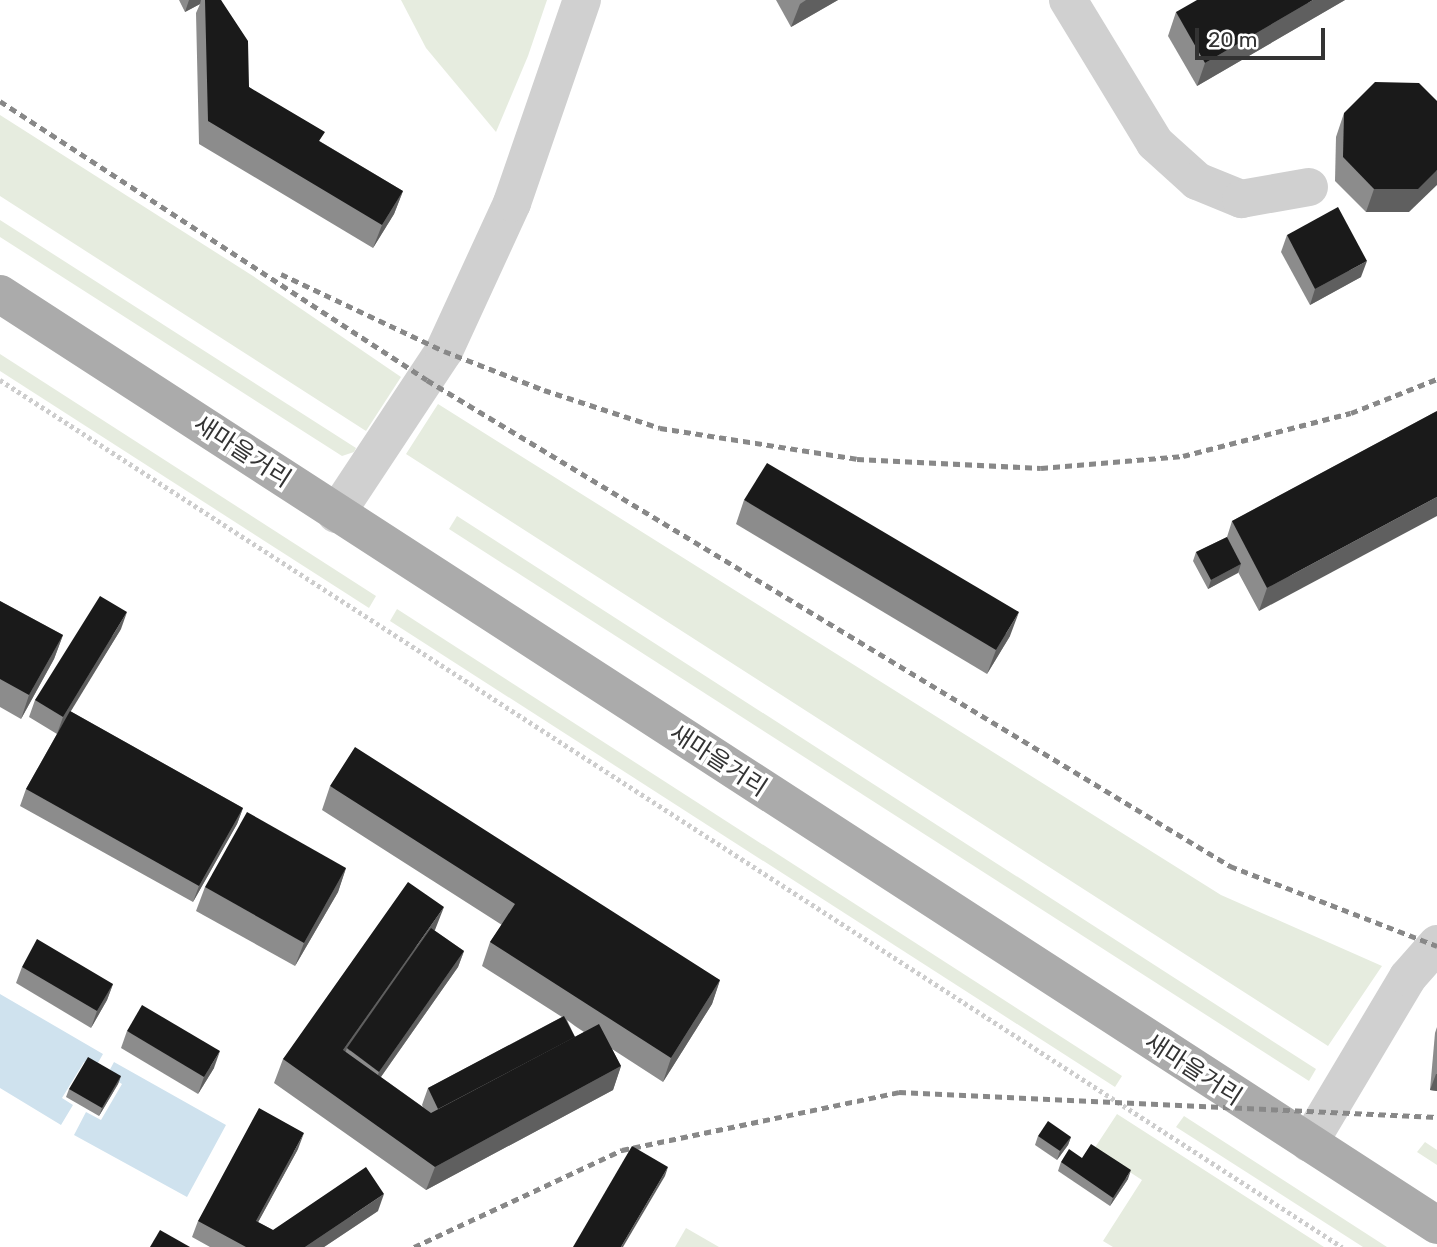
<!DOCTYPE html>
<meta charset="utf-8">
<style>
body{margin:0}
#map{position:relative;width:1437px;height:1247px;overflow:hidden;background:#fff;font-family:Rubik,"Noto Sans KR",sans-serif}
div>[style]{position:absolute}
.green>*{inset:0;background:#e6ecdf}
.water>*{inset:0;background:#cfe2ee}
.path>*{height:4.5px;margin-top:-2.25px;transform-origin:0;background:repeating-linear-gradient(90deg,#cdcdcd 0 3.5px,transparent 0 7px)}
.minor>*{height:38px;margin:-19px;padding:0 19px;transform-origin:19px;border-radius:19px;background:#d0d0d0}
.major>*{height:38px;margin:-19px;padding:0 19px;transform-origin:19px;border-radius:19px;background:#ababab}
.rail>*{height:5px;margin-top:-2.5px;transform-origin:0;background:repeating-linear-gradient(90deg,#888 0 7px,transparent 0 12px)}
.wall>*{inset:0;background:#8c8c8c}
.shaded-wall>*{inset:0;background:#5f5f5f}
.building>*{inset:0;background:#1a1a1a}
span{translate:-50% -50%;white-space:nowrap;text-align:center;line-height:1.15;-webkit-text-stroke:7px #fff;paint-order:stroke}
.street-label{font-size:24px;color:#333}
.scale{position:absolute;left:1195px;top:28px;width:130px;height:32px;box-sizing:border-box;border:4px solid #333;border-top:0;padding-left:9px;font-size:21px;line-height:24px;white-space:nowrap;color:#333;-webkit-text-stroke:5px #fff;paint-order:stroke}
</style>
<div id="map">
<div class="green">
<div style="clip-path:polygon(401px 0,547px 0,528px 56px,496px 132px,426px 48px)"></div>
<div style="clip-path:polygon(0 115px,253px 276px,401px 377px,366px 431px,0 196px)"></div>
<div style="clip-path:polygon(0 220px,356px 448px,354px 452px,342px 456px,0 237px)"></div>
<div style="clip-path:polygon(0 354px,376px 596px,369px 608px,0 371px)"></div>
<div style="clip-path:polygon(438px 404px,1221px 895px,1382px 966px,1328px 1046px,406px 454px)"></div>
<div style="clip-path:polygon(457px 516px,1316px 1069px,1309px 1081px,449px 529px)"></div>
<div style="clip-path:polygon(397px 609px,1122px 1076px,1115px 1087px,390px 621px)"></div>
<div style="clip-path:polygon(1117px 1114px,1324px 1247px,1113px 1247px,1103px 1241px,1142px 1180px,1094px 1149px)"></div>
<div style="clip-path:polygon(1184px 1116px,1387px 1247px,1363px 1247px,1176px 1127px)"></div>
<div style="clip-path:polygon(1425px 1142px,1437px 1150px,1437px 1165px,1417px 1152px)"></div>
<div style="clip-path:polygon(686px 1228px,719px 1247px,675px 1247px)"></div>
</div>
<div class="water">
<div style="clip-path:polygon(0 994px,103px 1054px,95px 1068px,84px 1062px,62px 1098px,73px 1105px,61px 1125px,0 1088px)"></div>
<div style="clip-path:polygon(114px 1062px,226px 1125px,187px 1197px,74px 1135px,86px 1112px,101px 1120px,122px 1084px,107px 1075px)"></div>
</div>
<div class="path">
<div style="left:0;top:380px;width:1598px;rotate:32.86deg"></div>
</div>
<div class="minor">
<div style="left:1068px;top:0;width:167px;rotate:58.7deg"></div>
<div style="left:1155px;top:143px;width:57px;rotate:42.1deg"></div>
<div style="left:1197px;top:181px;width:48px;rotate:22.2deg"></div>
<div style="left:1241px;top:199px;width:69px;rotate:-10deg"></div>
<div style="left:336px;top:514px;width:196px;rotate:-56.5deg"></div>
<div style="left:444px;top:351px;width:163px;rotate:-65.3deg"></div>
<div style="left:512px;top:203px;width:215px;rotate:-71deg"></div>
<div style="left:1309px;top:1143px;width:193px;rotate:-59.2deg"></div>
<div style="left:1408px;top:977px;width:44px;rotate:-48.7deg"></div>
</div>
<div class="major">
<div style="left:0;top:294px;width:1712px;rotate:32.94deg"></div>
</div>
<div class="rail">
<div style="left:0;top:101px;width:510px;rotate:33.16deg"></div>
<div style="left:427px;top:380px;width:939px;rotate:31.18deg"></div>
<div style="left:1230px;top:866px;width:222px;rotate:21.1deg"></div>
<div style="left:281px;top:274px;width:180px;rotate:25.3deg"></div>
<div style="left:444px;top:351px;width:107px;rotate:21.3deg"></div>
<div style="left:544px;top:390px;width:122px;rotate:18.1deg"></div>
<div style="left:660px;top:428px;width:199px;rotate:8.9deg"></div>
<div style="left:857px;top:459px;width:184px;rotate:2.8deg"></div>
<div style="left:1041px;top:468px;width:143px;rotate:-4.8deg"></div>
<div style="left:1183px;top:456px;width:173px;rotate:-14.4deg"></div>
<div style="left:1351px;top:413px;width:92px;rotate:-21.6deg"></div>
<div style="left:414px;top:1247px;width:230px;rotate:-25deg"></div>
<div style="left:622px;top:1150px;width:283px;rotate:-11.8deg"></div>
<div style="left:899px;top:1092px;width:539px;rotate:2.66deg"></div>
</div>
<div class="wall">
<div style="clip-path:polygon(179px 0,221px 0,249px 87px,321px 142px,403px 191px,394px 214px,373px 248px,199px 144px,196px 13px,200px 4px,185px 12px)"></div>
<div style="clip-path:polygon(776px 0,838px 0,791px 27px)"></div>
<div style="clip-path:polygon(1345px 0,1197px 86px,1168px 36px,1176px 12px)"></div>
<div style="clip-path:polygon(1344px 113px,1409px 212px,1366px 212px,1335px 181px,1336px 137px)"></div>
<div style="clip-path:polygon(1287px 235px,1361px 277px,1310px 305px,1281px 252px)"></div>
<div style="clip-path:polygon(1437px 411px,1259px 611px,1238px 572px,1208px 589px,1193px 561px,1196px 552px,1227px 537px,1232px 521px)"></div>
<div style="clip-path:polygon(744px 500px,1010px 636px,987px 674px,736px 524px)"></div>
<div style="clip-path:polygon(0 601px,63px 635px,54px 659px,21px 719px,0 707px)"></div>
<div style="clip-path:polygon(121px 629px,70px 711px,243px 808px,237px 824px,193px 902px,20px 806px,26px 789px,57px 734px,29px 717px,35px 700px)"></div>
<div style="clip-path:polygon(evenodd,330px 786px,720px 980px,712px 1004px,663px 1082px,612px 1049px,621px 1066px,613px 1090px,426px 1190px,274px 1083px,283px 1059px,435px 931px,464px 951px,458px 967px,381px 1077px,423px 1107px,422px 1105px,428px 1088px,562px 1017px,482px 966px,490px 942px,502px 925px,322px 810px,330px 786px,567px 1020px,575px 1026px,584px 1032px,575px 1037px,567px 1020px)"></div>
<div style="clip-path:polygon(346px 868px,338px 892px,295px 966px,196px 911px,205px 887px)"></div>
<div style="clip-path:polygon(22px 967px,113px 984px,107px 1000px,91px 1028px,16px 983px)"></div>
<div style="clip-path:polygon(1437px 1027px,1437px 1091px,1430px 1090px,1435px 1033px)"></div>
<div style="clip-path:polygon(127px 1031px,214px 1068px,198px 1094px,121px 1048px)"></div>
<div style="clip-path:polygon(121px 1076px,118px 1084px,99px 1116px,66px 1097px,69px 1089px)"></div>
<div style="clip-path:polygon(1038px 1136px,1071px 1137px,1068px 1145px,1057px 1160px,1035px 1145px)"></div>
<div style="clip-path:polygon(298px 1149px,258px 1222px,273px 1230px,378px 1211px,324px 1247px,210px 1247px,192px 1237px,198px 1221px)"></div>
<div style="clip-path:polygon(1082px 1158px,1128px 1179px,1110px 1206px,1058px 1171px,1061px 1162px)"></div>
</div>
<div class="shaded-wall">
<div style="clip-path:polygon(189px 0,201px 0,200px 4px,185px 12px)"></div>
<div style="clip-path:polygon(806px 0,838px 0,791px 27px,800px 4px)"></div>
<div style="clip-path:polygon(1313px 0,1345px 0,1197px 86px,1205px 63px)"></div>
<div style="clip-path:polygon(1437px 170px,1437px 185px,1409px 212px,1366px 212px,1374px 189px)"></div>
<div style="clip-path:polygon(403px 191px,394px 214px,373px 248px,382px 225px)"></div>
<div style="clip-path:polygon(1367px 261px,1361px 277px,1310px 305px,1315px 289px)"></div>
<div style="clip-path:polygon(1437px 497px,1437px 516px,1259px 611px,1267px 588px)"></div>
<div style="clip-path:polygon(1241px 564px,1238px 573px,1208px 589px,1211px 580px)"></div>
<div style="clip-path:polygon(127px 612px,121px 629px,57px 734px,63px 717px)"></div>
<div style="clip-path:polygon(1019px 612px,1010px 636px,987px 674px,996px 650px)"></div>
<div style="clip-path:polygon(63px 635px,54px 659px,21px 719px,29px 695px)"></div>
<div style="clip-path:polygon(243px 808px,237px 824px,193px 902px,199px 886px)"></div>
<div style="clip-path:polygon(346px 868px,338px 892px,295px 966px,304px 943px)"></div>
<div style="clip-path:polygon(444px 907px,435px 930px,350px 1051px,347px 1048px,341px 1064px,343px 1050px)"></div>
<div style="clip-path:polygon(464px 951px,458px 967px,373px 1088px,379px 1072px)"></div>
<div style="clip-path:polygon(720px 980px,712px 1004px,663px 1082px,671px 1058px)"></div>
<div style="clip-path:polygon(113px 984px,107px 1000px,91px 1028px,97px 1011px)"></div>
<div style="clip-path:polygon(220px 1051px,214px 1068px,198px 1094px,204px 1077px)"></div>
<div style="clip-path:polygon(621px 1066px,613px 1090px,426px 1190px,435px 1167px)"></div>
<div style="clip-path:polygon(1436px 1074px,1437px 1074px,1437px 1091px,1430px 1090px)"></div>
<div style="clip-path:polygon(121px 1076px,118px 1084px,99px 1116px,102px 1108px)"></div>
<div style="clip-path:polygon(304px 1133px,298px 1149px,250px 1237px,256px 1221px)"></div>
<div style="clip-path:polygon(1071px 1137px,1068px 1145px,1057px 1160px,1060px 1151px)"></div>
<div style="clip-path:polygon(668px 1167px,665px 1176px,623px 1247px,621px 1247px)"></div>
<div style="clip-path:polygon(1131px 1170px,1128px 1179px,1110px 1206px,1113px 1198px)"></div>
<div style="clip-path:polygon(384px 1194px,378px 1211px,324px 1247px,305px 1247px)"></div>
</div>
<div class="building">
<div style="clip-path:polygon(205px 0,221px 0,248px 41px,249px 87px,325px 132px,319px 141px,403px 191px,382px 225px,208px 121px)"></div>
<div style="clip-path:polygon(1197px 0,1313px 0,1205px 63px,1176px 12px)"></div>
<div style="clip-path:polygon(1375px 82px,1419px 83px,1437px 101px,1437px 170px,1418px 189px,1374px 189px,1343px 157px,1344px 113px)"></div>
<div style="clip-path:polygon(1338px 207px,1367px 261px,1315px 289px,1287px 235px)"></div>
<div style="clip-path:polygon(1437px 411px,1437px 497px,1267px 588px,1232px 521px)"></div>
<div style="clip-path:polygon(767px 463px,1019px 612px,996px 650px,744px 500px)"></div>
<div style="clip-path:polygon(1227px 537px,1241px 564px,1211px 580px,1196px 552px)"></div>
<div style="clip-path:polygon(100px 596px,127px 612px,63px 717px,35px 700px)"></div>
<div style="clip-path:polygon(0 601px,63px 635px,29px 695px,0 679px)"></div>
<div style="clip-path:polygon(70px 711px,243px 808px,199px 886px,26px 789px)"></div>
<div style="clip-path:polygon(355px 747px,720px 980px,671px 1058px,490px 942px,515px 904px,330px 786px)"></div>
<div style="clip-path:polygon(247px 812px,346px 868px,304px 943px,205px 887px)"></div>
<div style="clip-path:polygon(408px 882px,444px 907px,343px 1050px,431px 1113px,599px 1024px,621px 1066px,435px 1167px,283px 1059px)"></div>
<div style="clip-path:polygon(431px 928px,464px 951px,379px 1072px,347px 1048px)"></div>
<div style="clip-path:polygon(37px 939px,113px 984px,97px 1011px,22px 967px)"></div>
<div style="clip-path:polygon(142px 1005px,220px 1051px,204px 1077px,127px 1031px)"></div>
<div style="clip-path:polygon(564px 1016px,575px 1037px,438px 1109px,428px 1088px)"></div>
<div style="clip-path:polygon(88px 1057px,121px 1076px,102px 1108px,69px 1089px)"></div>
<div style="clip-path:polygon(259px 1108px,304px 1133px,256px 1221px,273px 1230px,366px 1167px,384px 1194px,305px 1247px,246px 1247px,198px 1221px)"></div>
<div style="clip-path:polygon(1048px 1121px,1071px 1137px,1060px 1151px,1038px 1136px)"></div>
<div style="clip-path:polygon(1091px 1144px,1131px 1170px,1113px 1198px,1061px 1162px,1069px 1149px,1082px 1158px)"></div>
<div style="clip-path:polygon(632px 1146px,668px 1167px,621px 1247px,573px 1247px)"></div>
<div style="clip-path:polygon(160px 1230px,190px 1247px,150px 1247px)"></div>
</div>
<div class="street-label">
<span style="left:242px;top:452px;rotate:33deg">새마을거리</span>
<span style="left:718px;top:761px;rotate:33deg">새마을거리</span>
<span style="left:1193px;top:1070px;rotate:33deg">새마을거리</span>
</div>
<div class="scale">20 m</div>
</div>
